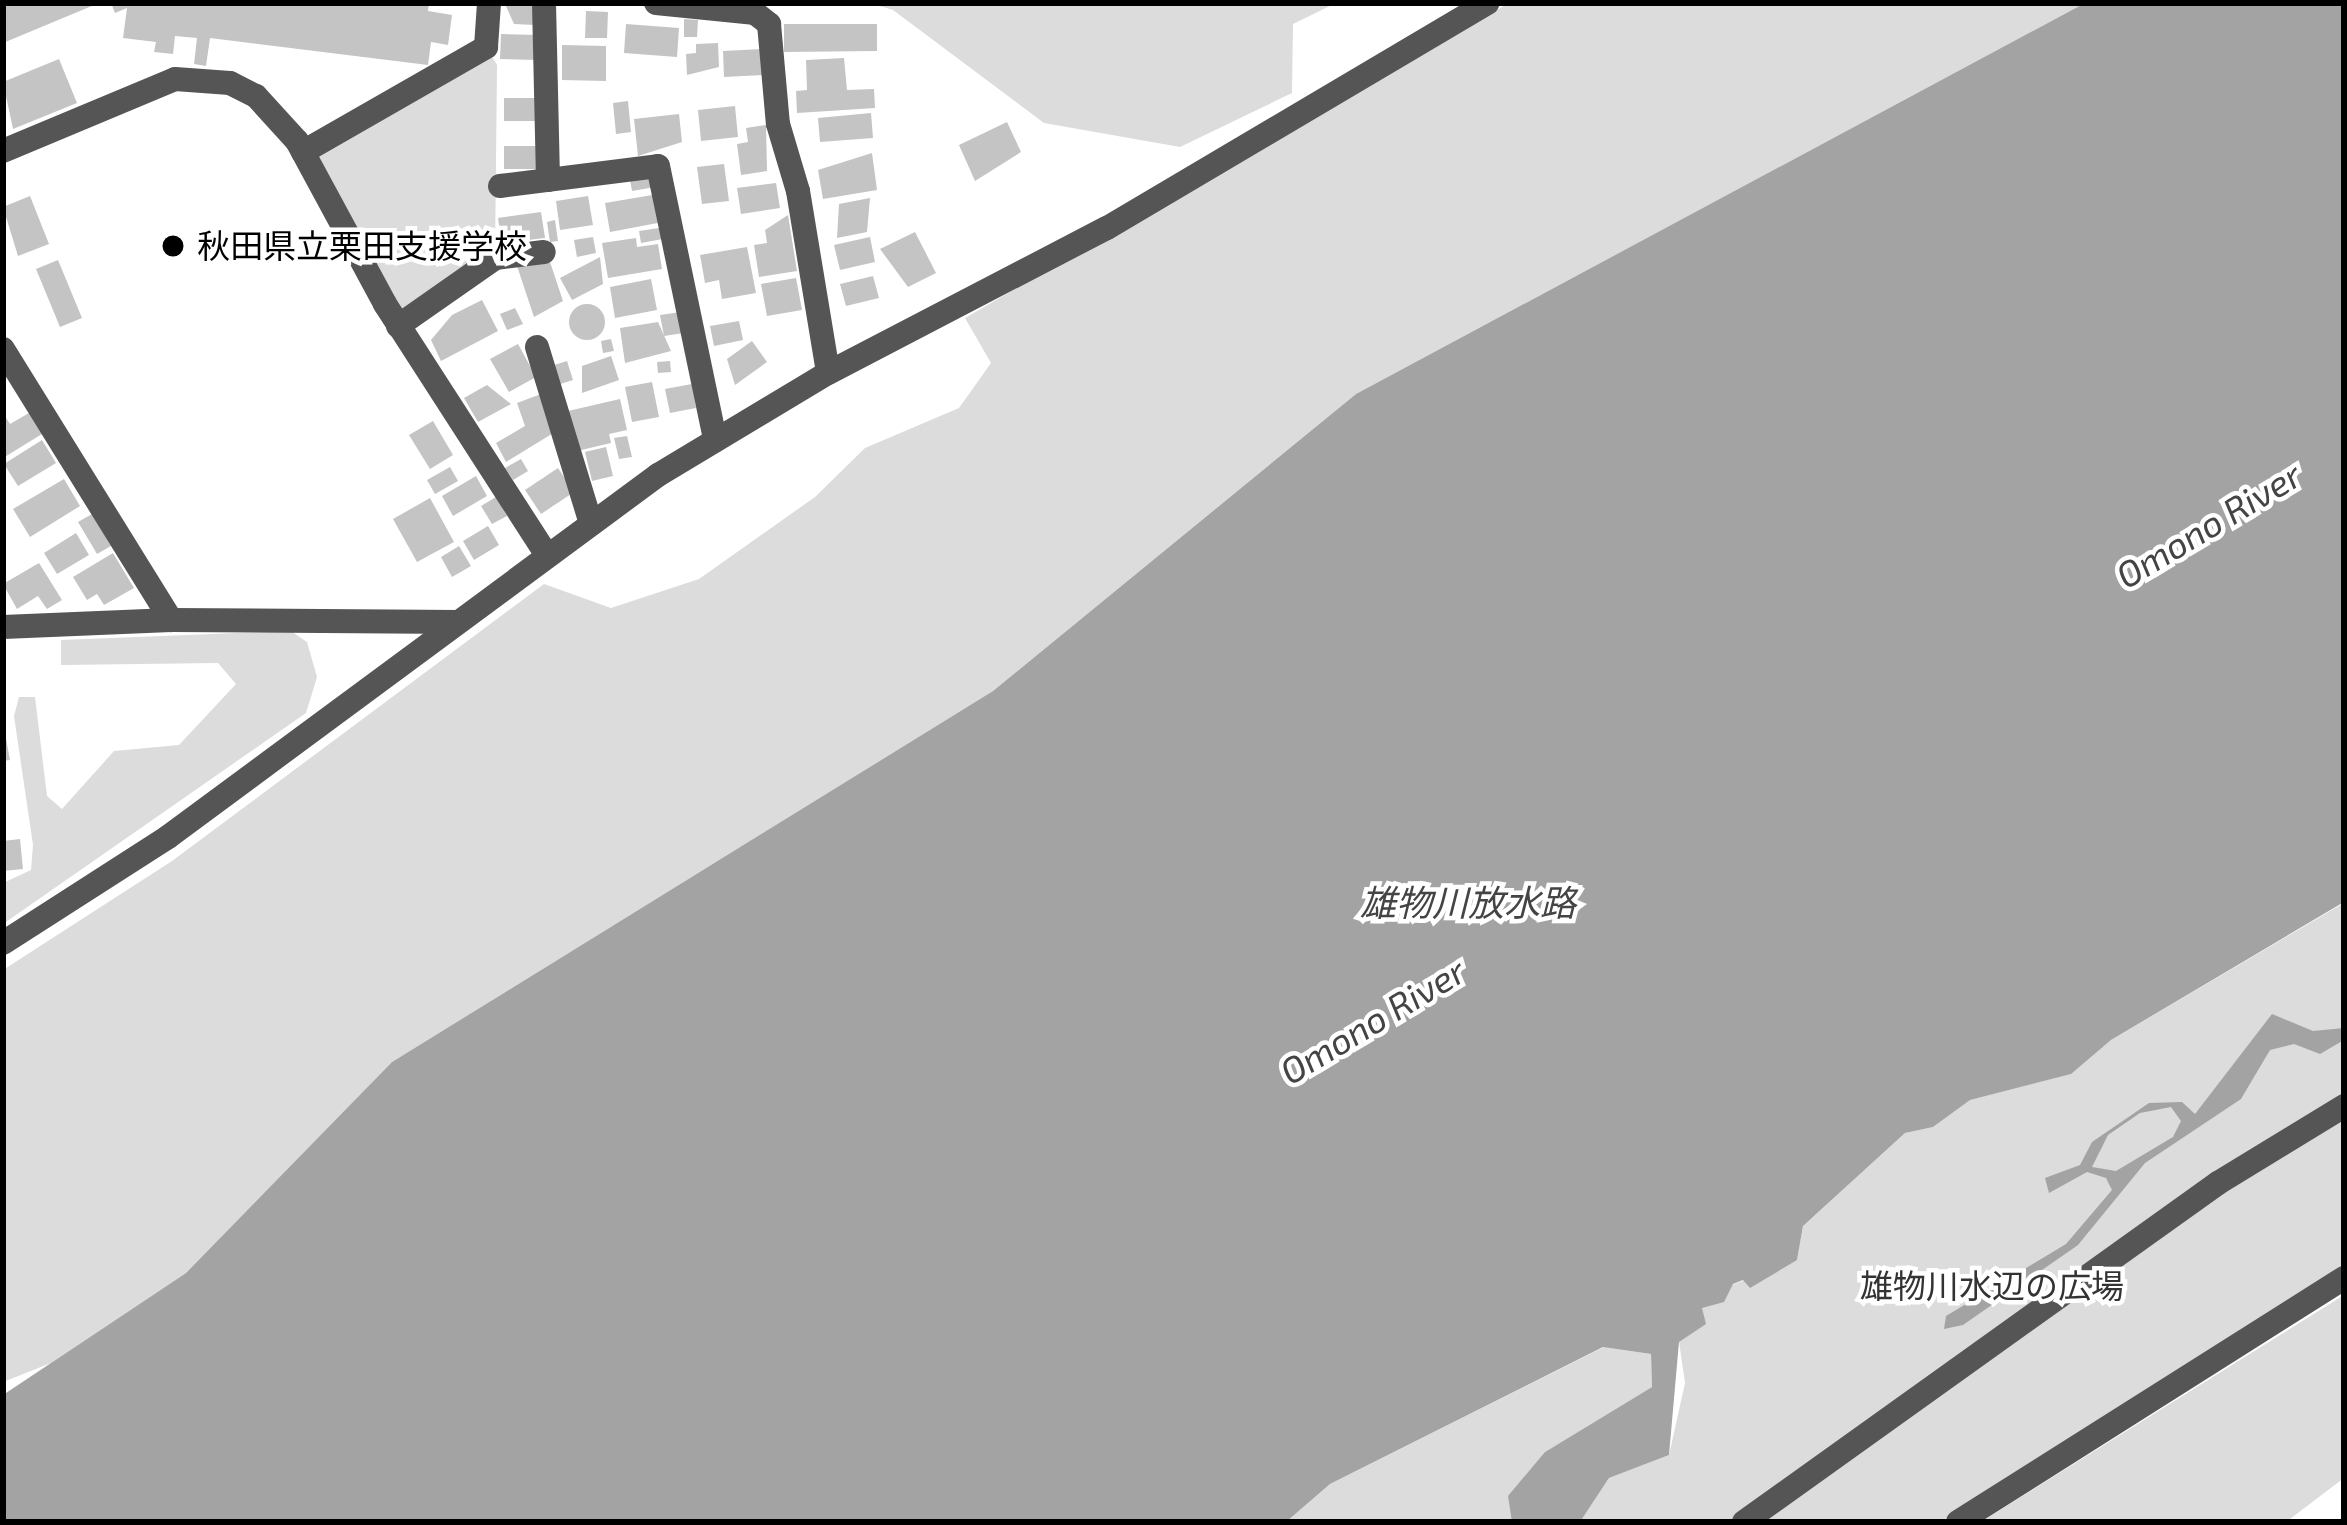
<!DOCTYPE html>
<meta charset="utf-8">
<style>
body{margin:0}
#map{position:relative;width:2347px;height:1525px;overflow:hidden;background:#fff;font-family:"Exo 2","Noto Sans JP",sans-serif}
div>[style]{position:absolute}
.green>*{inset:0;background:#dcdcdc}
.water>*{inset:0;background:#a3a3a3}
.building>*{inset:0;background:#c4c4c4}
.round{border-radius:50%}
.minor>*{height:24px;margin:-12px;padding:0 12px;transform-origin:12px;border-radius:12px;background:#555}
.dots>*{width:33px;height:33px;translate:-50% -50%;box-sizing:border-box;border:6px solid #fff;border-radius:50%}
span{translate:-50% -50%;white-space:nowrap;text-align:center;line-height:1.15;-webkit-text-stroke:9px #fff;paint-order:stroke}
.poi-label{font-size:33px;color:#000}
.left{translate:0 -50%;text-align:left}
.park-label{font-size:33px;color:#333}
.water-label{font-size:36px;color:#444;font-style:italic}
.frame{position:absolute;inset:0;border:6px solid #000;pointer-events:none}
</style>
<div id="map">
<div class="green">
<div style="clip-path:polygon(870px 3px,1336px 3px,1293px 24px,1292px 93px,1180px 147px,1044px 123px,893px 10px)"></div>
<div style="clip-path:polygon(1509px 3px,2085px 3px,1356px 394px,993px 691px,392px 1062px,186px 1273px,51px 1363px,3px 1382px,3px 970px,172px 861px,544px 584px,611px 608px,699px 579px,815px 497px,865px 448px,959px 408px,991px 363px,965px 318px)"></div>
<div style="clip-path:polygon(486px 47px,497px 65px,495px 258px,398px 326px,303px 152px)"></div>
<div style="clip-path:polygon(291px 631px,307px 642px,317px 677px,306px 713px,3px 924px,3px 883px,31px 870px,33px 845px,14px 716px,19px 697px,35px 697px,47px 796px,62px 809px,114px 751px,179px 745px,236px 684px,218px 663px,61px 665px,61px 640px)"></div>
<div style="clip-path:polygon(2344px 903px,2344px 1265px,1940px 1522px,1580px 1522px,1609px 1478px,1669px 1455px,1685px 1383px,1679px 1342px,1701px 1308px,1732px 1285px,1797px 1260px,1803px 1226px,1905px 1133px,1933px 1127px,1969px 1100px,2070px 1074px,2111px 1040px)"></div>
<div style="clip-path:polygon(2344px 1295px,2344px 1478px,2286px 1522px,1981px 1522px)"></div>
<div style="clip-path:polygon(1604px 1347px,1651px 1354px,1652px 1387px,1545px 1452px,1512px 1522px,1286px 1522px,1330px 1484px)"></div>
</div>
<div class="water">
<div style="clip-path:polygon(2085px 3px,2344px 3px,2344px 902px,2111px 1040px,2071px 1074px,1970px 1100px,1933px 1127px,1905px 1133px,1803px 1226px,1797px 1260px,1750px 1288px,1743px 1280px,1733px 1284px,1724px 1302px,1702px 1308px,1706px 1324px,1679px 1342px,1669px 1455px,1609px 1478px,1580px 1522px,1512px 1522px,1508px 1496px,1545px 1452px,1652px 1387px,1651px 1354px,1603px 1347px,1330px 1484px,1286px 1522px,3px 1522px,3px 1395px,186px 1273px,392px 1062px,993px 691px,1356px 394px)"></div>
<div style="clip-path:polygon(evenodd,2272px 1014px,2313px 1031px,2344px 1028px,2344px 1040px,2320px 1054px,2294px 1044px,2270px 1050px,2241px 1099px,2145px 1163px,2078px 1245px,1963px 1325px,1944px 1329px,1946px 1316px,2066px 1244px,2112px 1190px,2106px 1178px,2087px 1172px,2049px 1193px,2045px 1178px,2080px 1165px,2092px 1142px,2149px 1103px,2182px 1102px,2195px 1114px,2272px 1014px,2171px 1107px,2181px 1121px,2173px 1137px,2116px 1171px,2092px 1167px,2108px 1135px,2140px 1113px,2171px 1107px)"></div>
</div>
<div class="building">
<div style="clip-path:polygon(3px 3px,99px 3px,3px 43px)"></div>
<div style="clip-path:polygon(111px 3px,429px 3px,428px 11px,452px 15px,448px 45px,431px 42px,428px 65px,210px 38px,206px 66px,194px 64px,197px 38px,175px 36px,173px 54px,154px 52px,156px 42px,123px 38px,127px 8px,115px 13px)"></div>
<div style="clip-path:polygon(505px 4px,535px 4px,535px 25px,514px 24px)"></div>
<div style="clip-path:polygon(586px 11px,608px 12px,607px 38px,585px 38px)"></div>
<div style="clip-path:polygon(684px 19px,698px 20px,697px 37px,684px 37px)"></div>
<div style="clip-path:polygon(626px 24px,679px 28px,677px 57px,624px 53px)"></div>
<div style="clip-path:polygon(784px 24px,877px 24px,877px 51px,784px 52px)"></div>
<div style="clip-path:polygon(501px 34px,538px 35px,537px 60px,500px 59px)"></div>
<div style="clip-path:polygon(718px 43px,719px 67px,687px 75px,686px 54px,696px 53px,696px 44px)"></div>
<div style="clip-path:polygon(562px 45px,606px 46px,606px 81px,562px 80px)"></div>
<div style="clip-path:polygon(762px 49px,763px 75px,724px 77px,723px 51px)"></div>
<div style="clip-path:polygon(844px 58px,847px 90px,874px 89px,875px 108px,797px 113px,796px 91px,807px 90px,806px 60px)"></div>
<div style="clip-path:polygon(59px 59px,77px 103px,13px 129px,3px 82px)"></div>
<div style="clip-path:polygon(504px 98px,538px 98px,537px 121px,504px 121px)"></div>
<div style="clip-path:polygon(628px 101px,631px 132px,616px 134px,613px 103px)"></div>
<div style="clip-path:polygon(735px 106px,738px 137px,701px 141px,698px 110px)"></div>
<div style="clip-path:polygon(871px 113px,873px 138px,820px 142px,818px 118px)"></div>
<div style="clip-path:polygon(679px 114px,682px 142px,638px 156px,634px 119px)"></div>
<div style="clip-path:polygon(1007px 122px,1021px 152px,975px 181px,959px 145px)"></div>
<div style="clip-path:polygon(766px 125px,767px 171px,741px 175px,737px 144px,748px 142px,746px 128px)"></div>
<div style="clip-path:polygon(504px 146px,538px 146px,538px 169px,504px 169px)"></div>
<div style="clip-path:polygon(872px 153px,877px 190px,823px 199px,818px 170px)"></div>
<div style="clip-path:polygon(724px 164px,729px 201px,702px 204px,697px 167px)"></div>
<div style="clip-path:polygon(653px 170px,655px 187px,632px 191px,629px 174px)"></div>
<div style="clip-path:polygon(776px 183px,780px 208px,741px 214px,737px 188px)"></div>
<div style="clip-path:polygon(658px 194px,663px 222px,610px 232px,605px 203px)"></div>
<div style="clip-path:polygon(30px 196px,49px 244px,18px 256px,3px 207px)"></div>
<div style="clip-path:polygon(588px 196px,593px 225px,560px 230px,556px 201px)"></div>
<div style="clip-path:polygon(870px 198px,867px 232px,837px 238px,839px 204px)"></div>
<div style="clip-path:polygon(541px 212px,545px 238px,502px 243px,498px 218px)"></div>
<div style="clip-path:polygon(788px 215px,797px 271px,759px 277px,754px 245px,767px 243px,765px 230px)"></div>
<div style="clip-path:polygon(555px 220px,558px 241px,550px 242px,547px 222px)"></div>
<div style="clip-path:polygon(666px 227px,668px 238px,641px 243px,639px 231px)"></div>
<div style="clip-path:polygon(915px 232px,936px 273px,908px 287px,880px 249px)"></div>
<div style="clip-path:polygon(593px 237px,596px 253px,577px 257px,574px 240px)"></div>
<div style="clip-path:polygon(870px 237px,875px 262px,840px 270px,834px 245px)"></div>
<div style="clip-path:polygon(636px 238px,637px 247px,658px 244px,662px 269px,608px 278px,602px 243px)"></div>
<div style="clip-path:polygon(747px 247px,756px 293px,722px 299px,719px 280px,705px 283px,700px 255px)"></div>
<div style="clip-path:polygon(548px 256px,563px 301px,534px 317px,517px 266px)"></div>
<div style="clip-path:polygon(600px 257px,603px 284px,572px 300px,560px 278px)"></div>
<div style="clip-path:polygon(58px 260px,82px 318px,60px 327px,36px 269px)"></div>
<div style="clip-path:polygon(873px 276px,879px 298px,846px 306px,840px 284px)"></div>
<div style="clip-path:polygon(796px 278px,802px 310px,767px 316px,761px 284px)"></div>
<div style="clip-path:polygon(651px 279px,657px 310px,615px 318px,610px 287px)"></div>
<div style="clip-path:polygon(482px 300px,498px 331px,441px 361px,431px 340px,452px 315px)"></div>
<div class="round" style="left:569px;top:304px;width:36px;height:36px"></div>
<div style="clip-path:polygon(515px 308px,523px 324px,507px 330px,500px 314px)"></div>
<div style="clip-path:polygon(681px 312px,684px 333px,664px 336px,660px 315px)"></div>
<div style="clip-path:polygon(739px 321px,743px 340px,714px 346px,710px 326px)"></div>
<div style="clip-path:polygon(658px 322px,671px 351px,625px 363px,620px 328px)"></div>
<div style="clip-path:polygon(611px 339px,614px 351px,603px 353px,601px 341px)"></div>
<div style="clip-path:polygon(752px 341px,767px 362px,735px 385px,727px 359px)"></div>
<div style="clip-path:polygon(518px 344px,536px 377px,509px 392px,490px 359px)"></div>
<div style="clip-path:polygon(611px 356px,619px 380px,582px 393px,582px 366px)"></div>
<div style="clip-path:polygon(567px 361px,573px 380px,557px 385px,551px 366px)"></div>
<div style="clip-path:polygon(670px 361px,671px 372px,658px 373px,657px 362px)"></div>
<div style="clip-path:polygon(652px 382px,659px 417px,632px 422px,625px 387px)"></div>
<div style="clip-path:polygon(692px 384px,696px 408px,670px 413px,665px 389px)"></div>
<div style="clip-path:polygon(487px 385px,511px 404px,478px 422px,464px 398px)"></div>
<div style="clip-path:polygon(541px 394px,555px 432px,506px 462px,496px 443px,525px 426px,517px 403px)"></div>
<div style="clip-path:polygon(620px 399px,627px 430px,609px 434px,611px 443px,577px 451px,568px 411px)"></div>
<div style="clip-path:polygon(3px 413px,10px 424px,29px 413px,42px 434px,3px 458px)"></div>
<div style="clip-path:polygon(433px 421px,453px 455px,430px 469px,409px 435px)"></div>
<div style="clip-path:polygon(627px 436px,632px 457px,619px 459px,614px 438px)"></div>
<div style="clip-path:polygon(42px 440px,56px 463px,18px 486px,4px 464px)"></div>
<div style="clip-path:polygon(606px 447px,613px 476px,592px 481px,585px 452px)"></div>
<div style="clip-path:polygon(521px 459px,528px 471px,513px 480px,505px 468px)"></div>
<div style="clip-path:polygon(450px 467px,458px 481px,435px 494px,427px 480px)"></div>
<div style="clip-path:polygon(558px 468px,574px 492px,541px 514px,525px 490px)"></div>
<div style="clip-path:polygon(476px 476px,487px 496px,453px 516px,442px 496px)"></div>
<div style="clip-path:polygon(64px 479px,80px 506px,30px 537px,13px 509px)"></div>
<div style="clip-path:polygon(496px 497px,507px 516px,492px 524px,481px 506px)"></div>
<div style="clip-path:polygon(430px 498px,454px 542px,417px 562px,393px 519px)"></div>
<div style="clip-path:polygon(92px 514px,111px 546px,97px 554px,78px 522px)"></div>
<div style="clip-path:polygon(488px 526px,499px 545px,474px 560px,463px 541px)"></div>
<div style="clip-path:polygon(76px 533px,89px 555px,57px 574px,44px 553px)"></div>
<div style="clip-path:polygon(459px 546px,471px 566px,452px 577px,441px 557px)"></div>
<div style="clip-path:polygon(113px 553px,134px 588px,104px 605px,97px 594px,87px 600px,73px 577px)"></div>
<div style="clip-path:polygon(39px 563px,62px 600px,47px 609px,38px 596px,17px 609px,3px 584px)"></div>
<div style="clip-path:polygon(3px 723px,10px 760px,3px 761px)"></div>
<div style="clip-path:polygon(20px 839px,23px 869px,3px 871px,3px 841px)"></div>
</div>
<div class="minor">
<div style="left:544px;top:3px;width:177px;rotate:88.7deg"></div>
<div style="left:656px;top:3px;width:100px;rotate:5.8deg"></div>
<div style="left:755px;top:13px;width:18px;rotate:38deg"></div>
<div style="left:769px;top:24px;width:100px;rotate:84.9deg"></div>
<div style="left:778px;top:124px;width:70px;rotate:73.4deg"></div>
<div style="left:798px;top:191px;width:184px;rotate:80.6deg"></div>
<div style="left:3px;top:151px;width:186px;rotate:-22.7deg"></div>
<div style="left:175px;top:79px;width:55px;rotate:4.2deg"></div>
<div style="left:230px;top:83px;width:29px;rotate:27deg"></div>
<div style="left:256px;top:96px;width:61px;rotate:47.7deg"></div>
<div style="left:297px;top:141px;width:185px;rotate:61.6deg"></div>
<div style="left:385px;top:304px;width:299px;rotate:57.2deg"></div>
<div style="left:303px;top:152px;width:211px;rotate:-29.8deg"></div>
<div style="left:486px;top:47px;width:44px;rotate:-86.1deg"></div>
<div style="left:500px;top:186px;width:159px;rotate:-7.2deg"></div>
<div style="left:658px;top:166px;width:280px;rotate:78.2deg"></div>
<div style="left:398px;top:326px;width:118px;rotate:-35deg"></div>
<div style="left:495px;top:258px;width:49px;rotate:-7deg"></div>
<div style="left:537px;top:347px;width:185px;rotate:73deg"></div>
<div style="left:3px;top:349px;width:319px;rotate:58.2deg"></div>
<div style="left:171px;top:620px;width:287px;rotate:0.4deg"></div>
<div style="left:3px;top:627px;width:168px;rotate:-2.4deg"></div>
<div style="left:3px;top:943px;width:196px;rotate:-32.7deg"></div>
<div style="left:168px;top:837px;width:609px;rotate:-36.46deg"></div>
<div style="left:658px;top:475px;width:198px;rotate:-31deg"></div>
<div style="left:828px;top:373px;width:314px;rotate:-27.5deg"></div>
<div style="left:1107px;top:228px;width:442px;rotate:-30.6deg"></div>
<div style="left:1744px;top:1522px;width:583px;rotate:-35.57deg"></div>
<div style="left:2218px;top:1183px;width:148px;rotate:-31.4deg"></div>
<div style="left:1958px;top:1522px;width:457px;rotate:-32.3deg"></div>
</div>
<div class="dots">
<div style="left:173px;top:246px;background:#000"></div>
</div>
<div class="poi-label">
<span class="left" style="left:197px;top:246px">秋田県立栗田支援学校</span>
</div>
<div class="park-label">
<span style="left:1992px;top:1286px">雄物川水辺の広場</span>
</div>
<div class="water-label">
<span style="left:2208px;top:524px;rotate:-31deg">Omono River</span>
<span style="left:1468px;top:902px">雄物川放水路</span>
<span style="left:1372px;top:1020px;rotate:-31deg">Omono River</span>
</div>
<div class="frame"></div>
</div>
